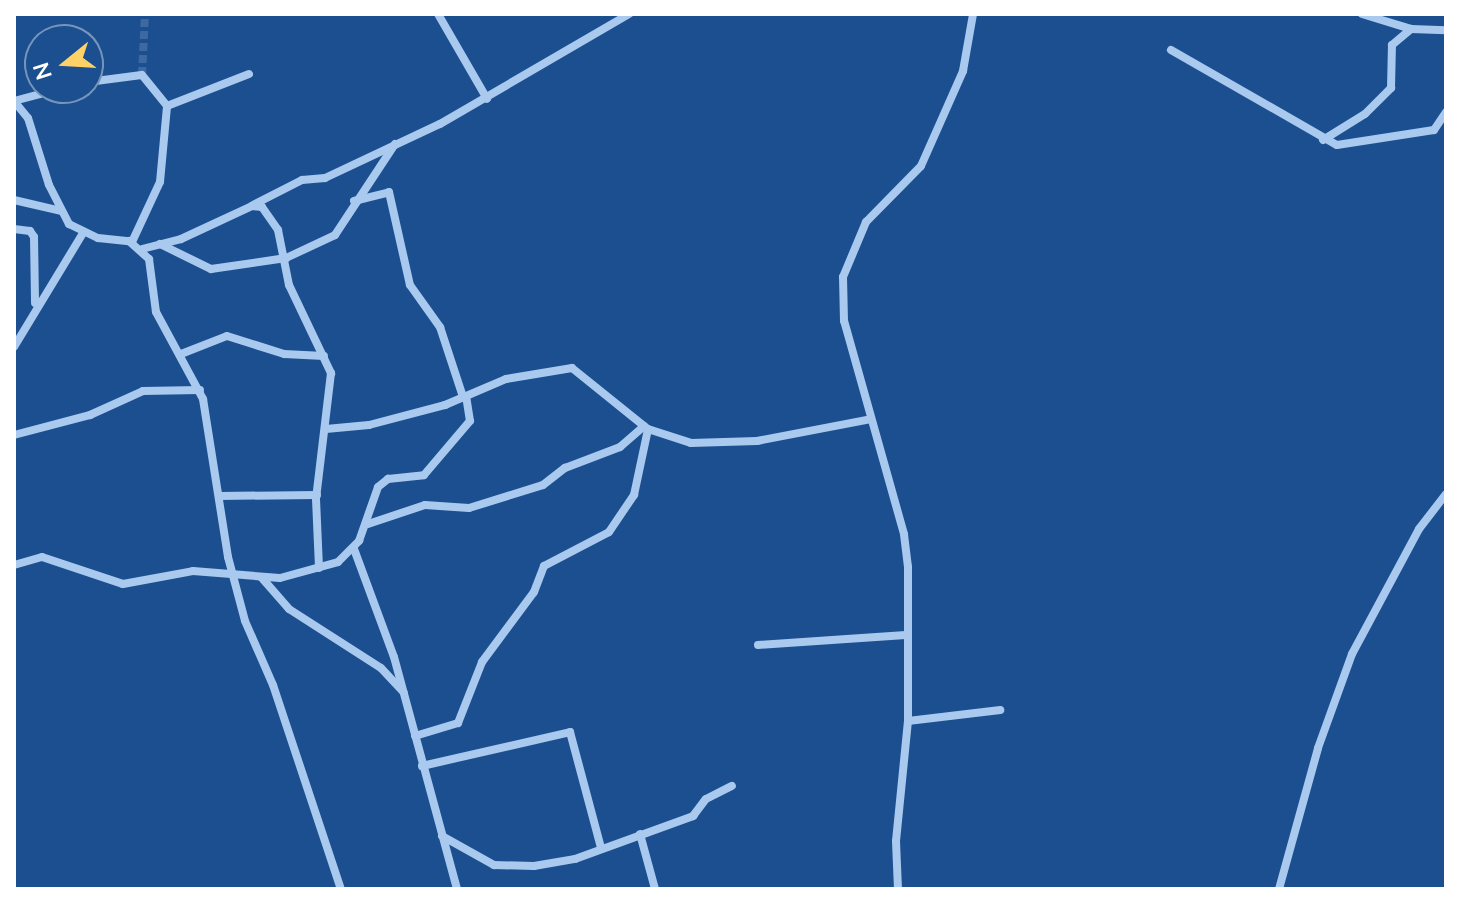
<!DOCTYPE html>
<style>
body{margin:0}
#map{position:relative;width:1460px;height:903px;overflow:hidden;background:#1b4f8f;font-family:"Nunito Sans",sans-serif}
div>[style]{position:absolute}
.street-tunnel>*{height:8px;margin-top:-4px;transform-origin:0;background:repeating-linear-gradient(90deg,#3d69a0 0 8px,transparent 0 12px)}
.street>*{height:8px;margin:-4px;padding:0 4px;transform-origin:4px;border-radius:4px;background:#a9c9ee}
span{translate:-50% -50%;white-space:nowrap;text-align:center;line-height:1.15;-webkit-text-stroke:6px #1b4f8f;paint-order:stroke}
.frame{position:absolute;inset:0;border:16px solid #fff;pointer-events:none}
.north{position:absolute;left:24px;top:24px;width:80px;height:80px;box-sizing:border-box;background:#1b4f8f;border:2px solid #7695bc;border-radius:50%;rotate:252deg;font-size:22px;font-weight:700;line-height:32px;text-align:center;color:#fff}
.north::after{content:'';display:block;margin:auto;width:28px;height:36px;background:#ffd166;clip-path:polygon(50% 0,100% 100%,50% 72%,0 100%)}
</style>
<div id="map">
<div class="street-tunnel">
<div style="left:142px;top:75px;width:61px;rotate:-87.2deg"></div>
</div>
<div class="street">
<div style="left:438px;top:14px;width:98px;rotate:60deg"></div>
<div style="left:1362px;top:14px;width:51px;rotate:17deg"></div>
<div style="left:1411px;top:29px;width:35px;rotate:2deg"></div>
<div style="left:1171px;top:50px;width:191px;rotate:29.8deg"></div>
<div style="left:1337px;top:145px;width:98px;rotate:-8.8deg"></div>
<div style="left:1434px;top:130px;width:22px;rotate:-56deg"></div>
<div style="left:88px;top:82px;width:54px;rotate:-7.4deg"></div>
<div style="left:142px;top:75px;width:40px;rotate:51deg"></div>
<div style="left:14px;top:101px;width:22px;rotate:51deg"></div>
<div style="left:28px;top:118px;width:70px;rotate:72.6deg"></div>
<div style="left:49px;top:185px;width:44px;rotate:62.9deg"></div>
<div style="left:69px;top:224px;width:32px;rotate:26deg"></div>
<div style="left:98px;top:238px;width:31px;rotate:6deg"></div>
<div style="left:129px;top:241px;width:27px;rotate:42deg"></div>
<div style="left:149px;top:259px;width:53px;rotate:82.5deg"></div>
<div style="left:156px;top:312px;width:99px;rotate:61.6deg"></div>
<div style="left:203px;top:399px;width:160px;rotate:81deg"></div>
<div style="left:228px;top:557px;width:66px;rotate:75.1deg"></div>
<div style="left:245px;top:621px;width:70px;rotate:66.4deg"></div>
<div style="left:273px;top:685px;width:215px;rotate:71.6deg"></div>
<div style="left:14px;top:101px;width:51px;rotate:-14.9deg"></div>
<div style="left:1323px;top:140px;width:49px;rotate:-31.8deg"></div>
<div style="left:1365px;top:114px;width:37px;rotate:-45deg"></div>
<div style="left:1391px;top:88px;width:43px;rotate:-88.7deg"></div>
<div style="left:1392px;top:45px;width:25px;rotate:-40deg"></div>
<div style="left:14px;top:200px;width:48px;rotate:13.2deg"></div>
<div style="left:354px;top:201px;width:36px;rotate:-14deg"></div>
<div style="left:389px;top:192px;width:95px;rotate:77.3deg"></div>
<div style="left:410px;top:285px;width:52px;rotate:54.5deg"></div>
<div style="left:440px;top:327px;width:74px;rotate:71.8deg"></div>
<div style="left:253px;top:205px;width:55px;rotate:-27deg"></div>
<div style="left:302px;top:180px;width:23px;rotate:-5deg"></div>
<div style="left:325px;top:178px;width:127px;rotate:-25.2deg"></div>
<div style="left:440px;top:124px;width:219px;rotate:-30.2deg"></div>
<div style="left:14px;top:229px;width:16px;rotate:7deg"></div>
<div style="left:30px;top:231px;width:7px;rotate:56deg"></div>
<div style="left:34px;top:237px;width:66px;rotate:89.1deg"></div>
<div style="left:132px;top:242px;width:66px;rotate:-65deg"></div>
<div style="left:160px;top:182px;width:76px;rotate:-84.7deg"></div>
<div style="left:167px;top:106px;width:88px;rotate:-21.3deg"></div>
<div style="left:160px;top:244px;width:57px;rotate:26.1deg"></div>
<div style="left:211px;top:269px;width:76px;rotate:-8.3deg"></div>
<div style="left:286px;top:258px;width:54px;rotate:-25.1deg"></div>
<div style="left:335px;top:235px;width:109px;rotate:-56.6deg"></div>
<div style="left:142px;top:249px;width:40px;rotate:-14.4deg"></div>
<div style="left:181px;top:239px;width:78px;rotate:-24.9deg"></div>
<div style="left:252px;top:206px;width:10px;rotate:6deg"></div>
<div style="left:262px;top:207px;width:28px;rotate:55deg"></div>
<div style="left:278px;top:230px;width:56px;rotate:78.7deg"></div>
<div style="left:289px;top:285px;width:98px;rotate:64.5deg"></div>
<div style="left:331px;top:373px;width:127px;rotate:96.8deg"></div>
<div style="left:316px;top:499px;width:69px;rotate:87.5deg"></div>
<div style="left:14px;top:347px;width:133px;rotate:-58.8deg"></div>
<div style="left:181px;top:354px;width:49px;rotate:-21.4deg"></div>
<div style="left:227px;top:336px;width:60px;rotate:17.5deg"></div>
<div style="left:284px;top:354px;width:40px;rotate:2.9deg"></div>
<div style="left:326px;top:429px;width:43px;rotate:-5.3deg"></div>
<div style="left:369px;top:425px;width:79px;rotate:-14.7deg"></div>
<div style="left:445px;top:405px;width:66px;rotate:-23.1deg"></div>
<div style="left:506px;top:379px;width:67px;rotate:-9.5deg"></div>
<div style="left:572px;top:368px;width:97px;rotate:38.8deg"></div>
<div style="left:648px;top:429px;width:45px;rotate:18deg"></div>
<div style="left:691px;top:443px;width:66px;rotate:-1.7deg"></div>
<div style="left:757px;top:441px;width:116px;rotate:-10.9deg"></div>
<div style="left:14px;top:435px;width:79px;rotate:-14.7deg"></div>
<div style="left:90px;top:415px;width:58px;rotate:-24.4deg"></div>
<div style="left:143px;top:391px;width:57px;rotate:-1deg"></div>
<div style="left:219px;top:496px;width:98px;rotate:-0.6deg"></div>
<div style="left:368px;top:524px;width:60px;rotate:-18.4deg"></div>
<div style="left:425px;top:505px;width:44px;rotate:3.9deg"></div>
<div style="left:469px;top:508px;width:77px;rotate:-17.3deg"></div>
<div style="left:543px;top:485px;width:28px;rotate:-38deg"></div>
<div style="left:565px;top:468px;width:59px;rotate:-20.9deg"></div>
<div style="left:620px;top:447px;width:32px;rotate:-41deg"></div>
<div style="left:354px;top:549px;width:115px;rotate:69.7deg"></div>
<div style="left:394px;top:657px;width:240px;rotate:74.8deg"></div>
<div style="left:14px;top:565px;width:29px;rotate:-16deg"></div>
<div style="left:42px;top:557px;width:85px;rotate:18.4deg"></div>
<div style="left:123px;top:584px;width:71px;rotate:-10.5deg"></div>
<div style="left:193px;top:571px;width:87px;rotate:4.6deg"></div>
<div style="left:280px;top:578px;width:60px;rotate:-15.4deg"></div>
<div style="left:338px;top:562px;width:30px;rotate:-45deg"></div>
<div style="left:359px;top:541px;width:57px;rotate:-70.6deg"></div>
<div style="left:378px;top:487px;width:13px;rotate:-39deg"></div>
<div style="left:388px;top:479px;width:36px;rotate:-6deg"></div>
<div style="left:424px;top:475px;width:71px;rotate:-49.6deg"></div>
<div style="left:470px;top:421px;width:25px;rotate:-99deg"></div>
<div style="left:262px;top:578px;width:41px;rotate:48.9deg"></div>
<div style="left:289px;top:609px;width:109px;rotate:32.7deg"></div>
<div style="left:381px;top:668px;width:33px;rotate:47deg"></div>
<div style="left:758px;top:645px;width:148px;rotate:-3.9deg"></div>
<div style="left:908px;top:721px;width:93px;rotate:-6.8deg"></div>
<div style="left:415px;top:736px;width:45px;rotate:-16.8deg"></div>
<div style="left:458px;top:723px;width:66px;rotate:-68.5deg"></div>
<div style="left:482px;top:662px;width:87px;rotate:-53.4deg"></div>
<div style="left:534px;top:592px;width:28px;rotate:-69deg"></div>
<div style="left:544px;top:566px;width:73px;rotate:-27.6deg"></div>
<div style="left:609px;top:532px;width:45px;rotate:-56deg"></div>
<div style="left:634px;top:495px;width:67px;rotate:-78deg"></div>
<div style="left:422px;top:766px;width:152px;rotate:-12.9deg"></div>
<div style="left:570px;top:732px;width:120px;rotate:75deg"></div>
<div style="left:640px;top:834px;width:57px;rotate:74.7deg"></div>
<div style="left:442px;top:836px;width:60px;rotate:29.1deg"></div>
<div style="left:494px;top:865px;width:40px;rotate:1.4deg"></div>
<div style="left:534px;top:866px;width:42px;rotate:-9.7deg"></div>
<div style="left:575px;top:859px;width:126px;rotate:-20deg"></div>
<div style="left:693px;top:816px;width:21px;rotate:-53deg"></div>
<div style="left:706px;top:799px;width:29px;rotate:-27deg"></div>
<div style="left:898px;top:889px;width:48px;rotate:-92.4deg"></div>
<div style="left:896px;top:841px;width:121px;rotate:-84.3deg"></div>
<div style="left:908px;top:721px;width:154px;rotate:-90deg"></div>
<div style="left:908px;top:567px;width:33px;rotate:-97deg"></div>
<div style="left:904px;top:534px;width:221px;rotate:-105.7deg"></div>
<div style="left:844px;top:321px;width:44px;rotate:-91.3deg"></div>
<div style="left:843px;top:277px;width:60px;rotate:-67.3deg"></div>
<div style="left:866px;top:222px;width:78px;rotate:-45.5deg"></div>
<div style="left:921px;top:166px;width:104px;rotate:-66.1deg"></div>
<div style="left:963px;top:71px;width:58px;rotate:-80deg"></div>
<div style="left:1279px;top:889px;width:146px;rotate:-74.5deg"></div>
<div style="left:1318px;top:748px;width:100px;rotate:-70.1deg"></div>
<div style="left:1352px;top:654px;width:142px;rotate:-61.8deg"></div>
<div style="left:1419px;top:529px;width:44px;rotate:-52.4deg"></div>
</div>
<div class="frame"></div>
<div class="north">N</div>
</div>
